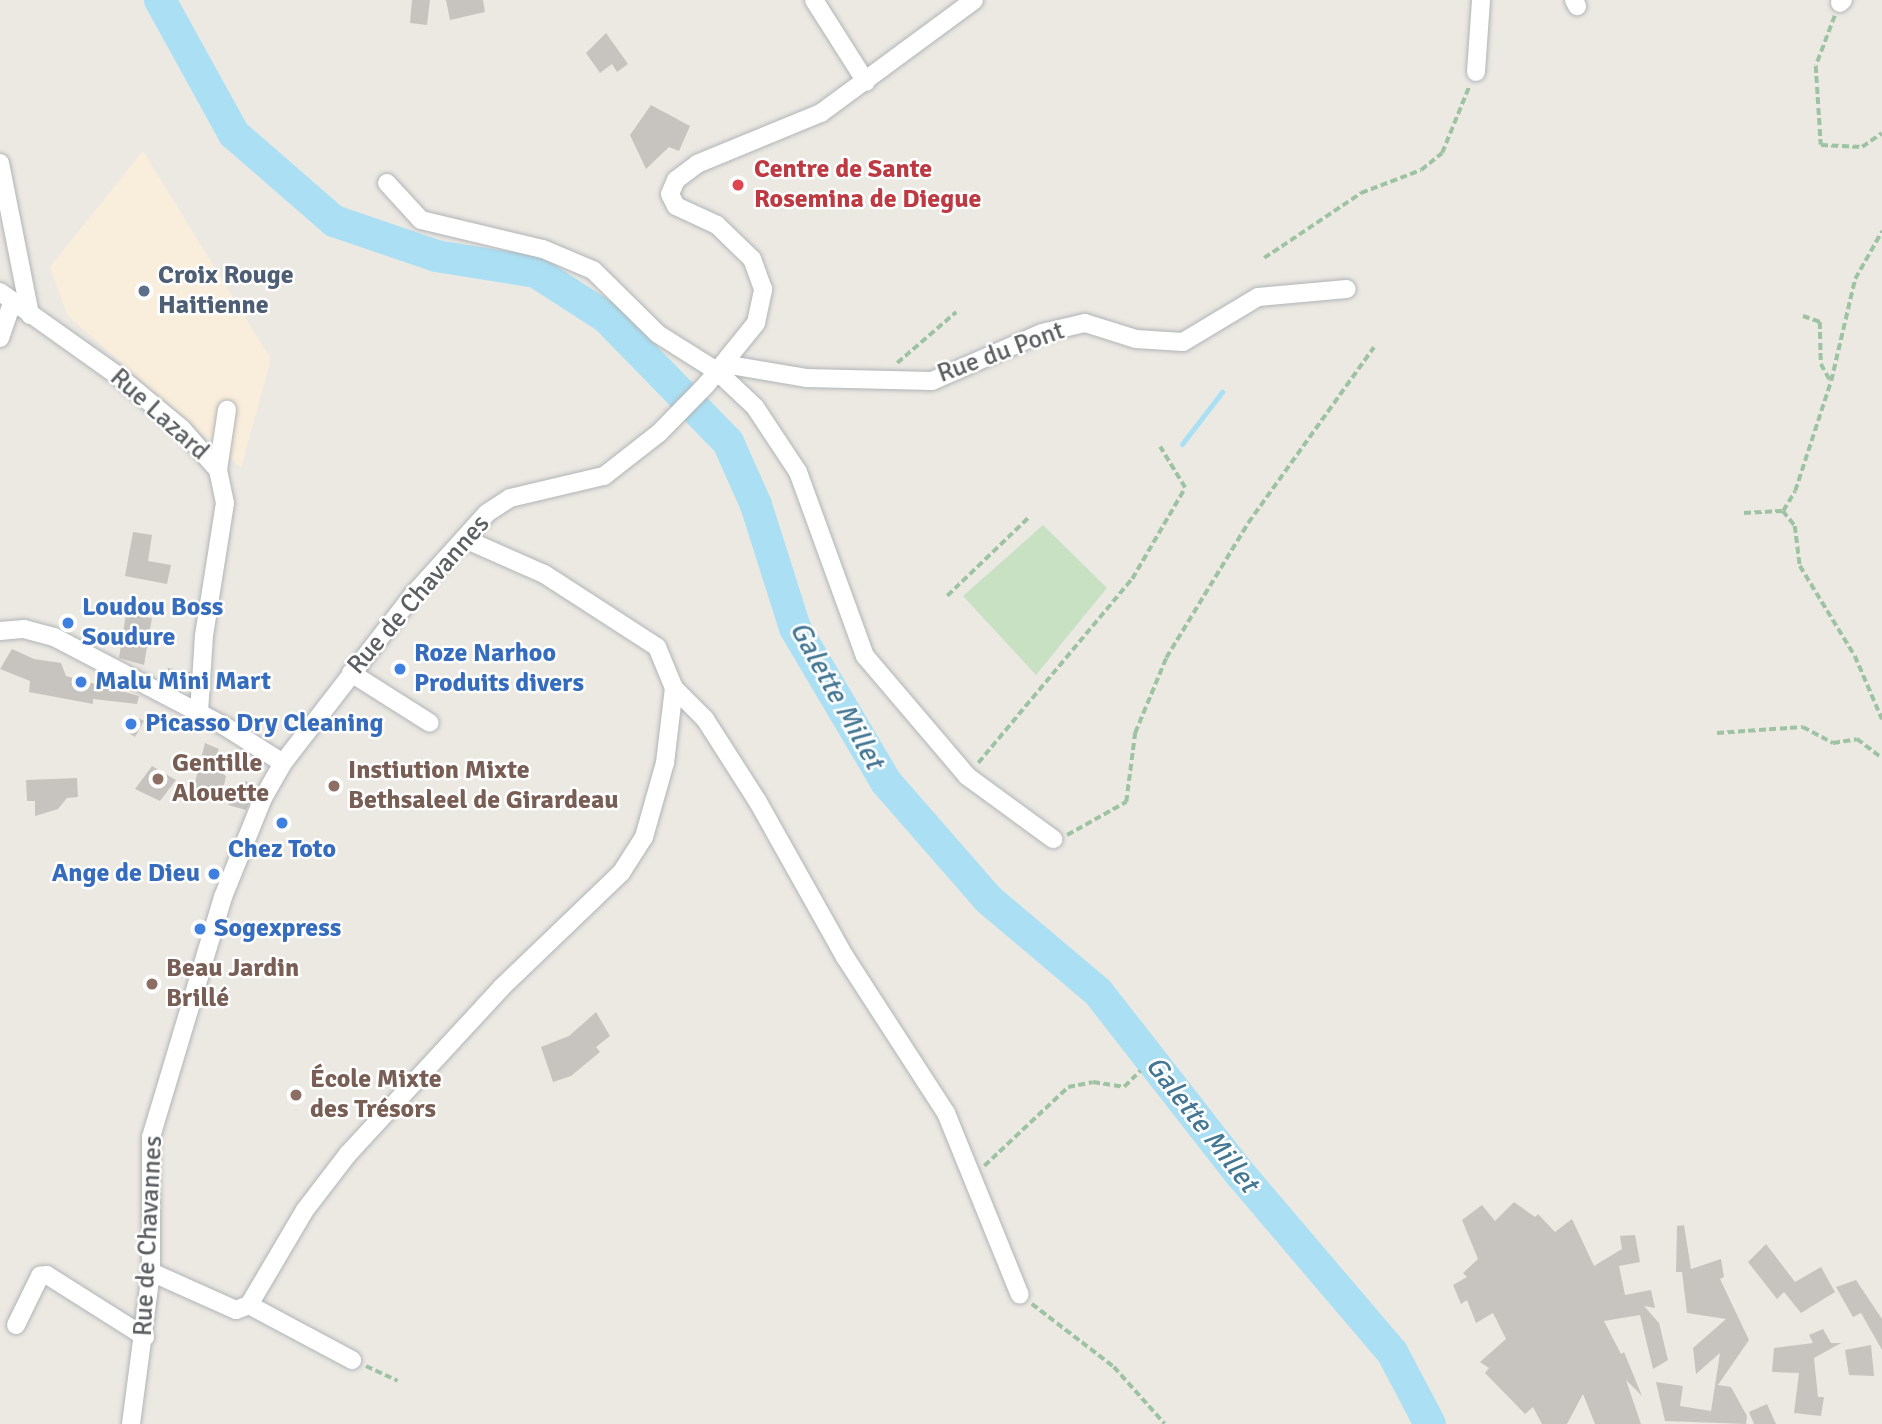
<!DOCTYPE html>
<meta charset="utf-8">
<style>
body{margin:0}
#map{position:relative;width:1882px;height:1424px;overflow:hidden;background:#ece9e3;font-family:Signika,sans-serif}
div>[style]{position:absolute}
.commercial>*{inset:0;background:#f9eedb}
.green>*{inset:0;background:#c7e1c2}
.stream>*{height:5px;margin:-2.5px;padding:0 2.5px;transform-origin:2.5px;border-radius:2.5px;background:#abe0f4}
.river>*{height:32px;margin:-16px;padding:0 16px;transform-origin:16px;border-radius:16px;background:#abe0f4}
.building>*{inset:0;background:#c7c4c0}
.path>*{height:3.5px;margin-top:-1.75px;transform-origin:0;background:repeating-linear-gradient(90deg,#9ec3a3 0 7px,transparent 0 10.5px)}
.roads{filter:drop-shadow(0 0 2px #b0b4b7) drop-shadow(0 0 2px #b0b4b7)}
.minor>*{height:18px;margin:-9px;padding:0 9px;transform-origin:9px;border-radius:9px;background:#fff}
.dots>*{width:19px;height:19px;translate:-50% -50%;box-sizing:border-box;border:4px solid #fff;border-radius:50%}
span{translate:-50% -50%;white-space:nowrap;text-align:center;line-height:1.15;-webkit-text-stroke:5px #fff;paint-order:stroke}
.health-label{font-size:26px;color:#be3a42;font-weight:700}
.left{translate:0 -50%;text-align:left}
.service-label{font-size:26px;color:#4e5e75;font-weight:700}
.street-label{font-size:26px;color:#5b5f62}
.shop-label{font-size:26px;color:#366cbe;font-weight:700}
.right{translate:-100% -50%;text-align:right}
.education-label{font-size:26px;color:#785e54;font-weight:700}
.water-label{font-size:28px;color:#447793;font-style:italic}
</style>
<div id="map">
<div class="commercial">
<div style="clip-path:polygon(143px 151px,271px 359px,241px 468px,67px 315px,50px 267px)"></div>
</div>
<div class="green">
<div style="clip-path:polygon(1043px 525px,1107px 588px,1036px 675px,963px 596px)"></div>
</div>
<div class="stream">
<div style="left:1182px;top:444px;width:66px;rotate:-52.4deg"></div>
</div>
<div class="river">
<div style="left:160px;top:0;width:153px;rotate:61.1deg"></div>
<div style="left:234px;top:134px;width:133px;rotate:41deg"></div>
<div style="left:334px;top:221px;width:108px;rotate:18.9deg"></div>
<div style="left:436px;top:256px;width:101px;rotate:9.1deg"></div>
<div style="left:536px;top:272px;width:85px;rotate:32.9deg"></div>
<div style="left:607px;top:318px;width:173px;rotate:45.7deg"></div>
<div style="left:728px;top:442px;width:69px;rotate:66deg"></div>
<div style="left:756px;top:505px;width:129px;rotate:72.4deg"></div>
<div style="left:795px;top:628px;width:179px;rotate:59.4deg"></div>
<div style="left:886px;top:782px;width:155px;rotate:48.9deg"></div>
<div style="left:988px;top:899px;width:144px;rotate:40.2deg"></div>
<div style="left:1098px;top:992px;width:234px;rotate:52deg"></div>
<div style="left:1242px;top:1176px;width:231px;rotate:49.6deg"></div>
<div style="left:1392px;top:1352px;width:81px;rotate:62.2deg"></div>
</div>
<div class="building">
<div style="clip-path:polygon(412px 0,430px 0,427px 25px,410px 23px)"></div>
<div style="clip-path:polygon(446px 0,483px 0,485px 12px,450px 20px)"></div>
<div style="clip-path:polygon(606px 33px,628px 64px,617px 72px,612px 64px,600px 73px,586px 53px)"></div>
<div style="clip-path:polygon(651px 105px,690px 126px,679px 151px,669px 147px,646px 169px,630px 135px)"></div>
<div style="clip-path:polygon(133px 532px,152px 535px,148px 561px,171px 565px,167px 584px,125px 576px)"></div>
<div style="clip-path:polygon(126px 614px,152px 618px,144px 665px,119px 658px)"></div>
<div style="clip-path:polygon(12px 649px,34px 659px,61px 663px,66px 676px,139px 696px,137px 704px,93px 699px,93px 704px,29px 692px,30px 681px,0 669px)"></div>
<div style="clip-path:polygon(168px 668px,190px 672px,188px 688px,166px 683px)"></div>
<div style="clip-path:polygon(130px 714px,144px 721px,135px 737px,122px 729px)"></div>
<div style="clip-path:polygon(205px 743px,219px 749px,212px 766px,226px 776px,221px 799px,192px 794px)"></div>
<div style="clip-path:polygon(152px 766px,176px 780px,160px 801px,135px 789px)"></div>
<div style="clip-path:polygon(77px 778px,78px 797px,67px 798px,58px 809px,35px 816px,35px 801px,27px 801px,26px 780px)"></div>
<div style="clip-path:polygon(246px 781px,256px 788px,246px 810px,228px 805px)"></div>
<div style="clip-path:polygon(596px 1012px,610px 1036px,596px 1047px,600px 1052px,571px 1076px,553px 1082px,541px 1047px,569px 1036px)"></div>
<div style="clip-path:polygon(1514px 1202px,1535px 1217px,1538px 1214px,1555px 1232px,1572px 1219px,1594px 1266px,1622px 1249px,1620px 1236px,1635px 1235px,1640px 1262px,1619px 1266px,1625px 1295px,1651px 1290px,1655px 1308px,1644px 1306px,1659px 1323px,1668px 1360px,1653px 1369px,1640px 1315px,1604px 1321px,1621px 1354px,1624px 1352px,1642px 1396px,1626px 1380px,1641px 1424px,1595px 1424px,1583px 1394px,1567px 1424px,1542px 1424px,1533px 1407px,1525px 1414px,1485px 1373px,1489px 1368px,1480px 1362px,1506px 1339px,1493px 1313px,1476px 1323px,1467px 1300px,1461px 1304px,1453px 1285px,1467px 1277px,1463px 1273px,1478px 1259px,1462px 1220px,1482px 1205px,1495px 1221px)"></div>
<div style="clip-path:polygon(1684px 1225px,1691px 1269px,1721px 1259px,1724px 1277px,1720px 1279px,1749px 1340px,1718px 1385px,1731px 1387px,1747px 1416px,1746px 1424px,1665px 1421px,1656px 1382px,1683px 1386px,1680px 1406px,1711px 1411px,1720px 1353px,1696px 1374px,1693px 1348px,1726px 1319px,1687px 1313px,1682px 1272px,1676px 1272px,1677px 1226px)"></div>
<div style="clip-path:polygon(1766px 1244px,1795px 1282px,1821px 1267px,1835px 1292px,1801px 1313px,1784px 1292px,1777px 1299px,1748px 1262px)"></div>
<div style="clip-path:polygon(1856px 1280px,1882px 1319px,1882px 1350px,1861px 1313px,1853px 1317px,1836px 1287px)"></div>
<div style="clip-path:polygon(1823px 1329px,1831px 1343px,1841px 1343px,1814px 1358px,1818px 1397px,1824px 1397px,1821px 1416px,1794px 1413px,1799px 1373px,1772px 1372px,1774px 1348px,1813px 1343px,1809px 1335px)"></div>
<div style="clip-path:polygon(1871px 1345px,1874px 1376px,1849px 1375px,1845px 1350px)"></div>
<div style="clip-path:polygon(1767px 1404px,1776px 1424px,1754px 1424px,1749px 1412px)"></div>
</div>
<div class="path">
<div style="left:1835px;top:16px;width:53px;rotate:110.8deg"></div>
<div style="left:1816px;top:66px;width:79px;rotate:86.4deg"></div>
<div style="left:1821px;top:145px;width:41px;rotate:2.8deg"></div>
<div style="left:1862px;top:147px;width:24px;rotate:-35deg"></div>
<div style="left:1264px;top:258px;width:117px;rotate:-33.8deg"></div>
<div style="left:1361px;top:193px;width:64px;rotate:-21deg"></div>
<div style="left:1421px;top:170px;width:27px;rotate:-39deg"></div>
<div style="left:1442px;top:153px;width:71px;rotate:-67.8deg"></div>
<div style="left:1803px;top:316px;width:18px;rotate:19deg"></div>
<div style="left:1820px;top:322px;width:42px;rotate:88.6deg"></div>
<div style="left:1821px;top:364px;width:18px;rotate:61deg"></div>
<div style="left:897px;top:363px;width:78px;rotate:-40.8deg"></div>
<div style="left:1783px;top:511px;width:19px;rotate:51deg"></div>
<div style="left:1795px;top:526px;width:40px;rotate:82.9deg"></div>
<div style="left:1800px;top:566px;width:105px;rotate:58.6deg"></div>
<div style="left:1855px;top:656px;width:69px;rotate:66.8deg"></div>
<div style="left:1744px;top:513px;width:39px;rotate:-3deg"></div>
<div style="left:1783px;top:511px;width:23px;rotate:-59deg"></div>
<div style="left:1795px;top:491px;width:116px;rotate:-71.9deg"></div>
<div style="left:1831px;top:381px;width:105px;rotate:-76.8deg"></div>
<div style="left:1855px;top:279px;width:55px;rotate:-60.6deg"></div>
<div style="left:947px;top:596px;width:112px;rotate:-43.9deg"></div>
<div style="left:1717px;top:733px;width:86px;rotate:-4deg"></div>
<div style="left:1803px;top:727px;width:34px;rotate:28deg"></div>
<div style="left:1833px;top:743px;width:24px;rotate:-9deg"></div>
<div style="left:1857px;top:739px;width:31px;rotate:37deg"></div>
<div style="left:978px;top:763px;width:240px;rotate:-50.1deg"></div>
<div style="left:1132px;top:579px;width:105px;rotate:-59.8deg"></div>
<div style="left:1185px;top:488px;width:48px;rotate:-121.4deg"></div>
<div style="left:1067px;top:835px;width:68px;rotate:-29.2deg"></div>
<div style="left:1126px;top:802px;width:70px;rotate:-82.6deg"></div>
<div style="left:1135px;top:733px;width:81px;rotate:-67.5deg"></div>
<div style="left:1166px;top:658px;width:158px;rotate:-58.7deg"></div>
<div style="left:1248px;top:523px;width:216px;rotate:-54.4deg"></div>
<div style="left:984px;top:1166px;width:115px;rotate:-43.2deg"></div>
<div style="left:1068px;top:1087px;width:25px;rotate:-11deg"></div>
<div style="left:1093px;top:1082px;width:31px;rotate:9deg"></div>
<div style="left:1124px;top:1087px;width:23px;rotate:-45deg"></div>
<div style="left:1032px;top:1304px;width:103px;rotate:37.5deg"></div>
<div style="left:1114px;top:1367px;width:76px;rotate:48.2deg"></div>
<div style="left:366px;top:1366px;width:35px;rotate:25deg"></div>
</div>
<div class="roads">
<div class="minor">
<div style="left:814px;top:0;width:97px;rotate:57.6deg"></div>
<div style="left:1574px;top:0;width:7px;rotate:63deg"></div>
<div style="left:1840px;top:3px;width:4px;rotate:-45deg"></div>
<div style="left:1476px;top:72px;width:72px;rotate:-86deg"></div>
<div style="left:0;top:163px;width:155px;rotate:78.8deg"></div>
<div style="left:387px;top:183px;width:50px;rotate:47.4deg"></div>
<div style="left:421px;top:220px;width:125px;rotate:13.4deg"></div>
<div style="left:543px;top:249px;width:54px;rotate:22.8deg"></div>
<div style="left:593px;top:270px;width:91px;rotate:44.6deg"></div>
<div style="left:658px;top:334px;width:71px;rotate:32.3deg"></div>
<div style="left:718px;top:372px;width:51px;rotate:43.4deg"></div>
<div style="left:755px;top:407px;width:78px;rotate:56.5deg"></div>
<div style="left:798px;top:472px;width:196px;rotate:70deg"></div>
<div style="left:865px;top:656px;width:157px;rotate:49.6deg"></div>
<div style="left:967px;top:776px;width:107px;rotate:36.2deg"></div>
<div style="left:0;top:292px;width:143px;rotate:35.4deg"></div>
<div style="left:117px;top:375px;width:85px;rotate:39.7deg"></div>
<div style="left:182px;top:429px;width:55px;rotate:48.7deg"></div>
<div style="left:218px;top:470px;width:34px;rotate:78deg"></div>
<div style="left:225px;top:503px;width:134px;rotate:99deg"></div>
<div style="left:204px;top:635px;width:78px;rotate:93.7deg"></div>
<div style="left:0;top:338px;width:39px;rotate:-71deg"></div>
<div style="left:724px;top:364px;width:83px;rotate:9.7deg"></div>
<div style="left:806px;top:378px;width:126px;rotate:1.4deg"></div>
<div style="left:932px;top:381px;width:120px;rotate:-23.6deg"></div>
<div style="left:1042px;top:333px;width:44px;rotate:-13.1deg"></div>
<div style="left:1085px;top:323px;width:53px;rotate:17.4deg"></div>
<div style="left:1136px;top:339px;width:47px;rotate:3.7deg"></div>
<div style="left:1183px;top:342px;width:87px;rotate:-31deg"></div>
<div style="left:1258px;top:297px;width:89px;rotate:-5.1deg"></div>
<div style="left:218px;top:470px;width:61px;rotate:-81.5deg"></div>
<div style="left:0;top:631px;width:24px;rotate:-5deg"></div>
<div style="left:24px;top:629px;width:31px;rotate:15deg"></div>
<div style="left:54px;top:637px;width:194px;rotate:27.6deg"></div>
<div style="left:226px;top:727px;width:67px;rotate:32.3deg"></div>
<div style="left:351px;top:673px;width:93px;rotate:32.3deg"></div>
<div style="left:674px;top:688px;width:44px;rotate:45deg"></div>
<div style="left:705px;top:719px;width:98px;rotate:57.4deg"></div>
<div style="left:758px;top:802px;width:178px;rotate:60.7deg"></div>
<div style="left:845px;top:957px;width:186px;rotate:57.1deg"></div>
<div style="left:946px;top:1113px;width:196px;rotate:67.9deg"></div>
<div style="left:151px;top:1272px;width:93px;rotate:24.1deg"></div>
<div style="left:236px;top:1310px;width:14px;rotate:-21deg"></div>
<div style="left:249px;top:1305px;width:110px;rotate:-59.5deg"></div>
<div style="left:305px;top:1210px;width:71px;rotate:-52.5deg"></div>
<div style="left:348px;top:1154px;width:226px;rotate:-47.3deg"></div>
<div style="left:501px;top:988px;width:166px;rotate:-43.8deg"></div>
<div style="left:621px;top:873px;width:43px;rotate:-57.4deg"></div>
<div style="left:644px;top:837px;width:77px;rotate:-74.2deg"></div>
<div style="left:665px;top:763px;width:76px;rotate:-83.2deg"></div>
<div style="left:674px;top:688px;width:44px;rotate:-112.5deg"></div>
<div style="left:657px;top:647px;width:135px;rotate:-147.1deg"></div>
<div style="left:544px;top:574px;width:86px;rotate:-156.1deg"></div>
<div style="left:249px;top:1305px;width:117px;rotate:28.1deg"></div>
<div style="left:16px;top:1325px;width:55px;rotate:-63.9deg"></div>
<div style="left:40px;top:1276px;width:7px;rotate:-8deg"></div>
<div style="left:47px;top:1275px;width:116px;rotate:32.3deg"></div>
<div style="left:131px;top:1424px;width:153px;rotate:-82.5deg"></div>
<div style="left:151px;top:1272px;width:135px;rotate:-90deg"></div>
<div style="left:151px;top:1137px;width:251px;rotate:-73.3deg"></div>
<div style="left:223px;top:897px;width:107px;rotate:-68deg"></div>
<div style="left:263px;top:798px;width:40px;rotate:-60.3deg"></div>
<div style="left:283px;top:763px;width:212px;rotate:-52.3deg"></div>
<div style="left:413px;top:595px;width:110px;rotate:-47.9deg"></div>
<div style="left:487px;top:513px;width:27px;rotate:-33deg"></div>
<div style="left:510px;top:498px;width:97px;rotate:-13.2deg"></div>
<div style="left:604px;top:476px;width:70px;rotate:-38deg"></div>
<div style="left:659px;top:433px;width:67px;rotate:-45.6deg"></div>
<div style="left:706px;top:385px;width:80px;rotate:-51.1deg"></div>
<div style="left:756px;top:323px;width:35px;rotate:-78deg"></div>
<div style="left:763px;top:289px;width:32px;rotate:-110deg"></div>
<div style="left:752px;top:259px;width:49px;rotate:-135.8deg"></div>
<div style="left:717px;top:225px;width:45px;rotate:-155.1deg"></div>
<div style="left:676px;top:206px;width:13px;rotate:-117deg"></div>
<div style="left:670px;top:194px;width:15px;rotate:-67deg"></div>
<div style="left:676px;top:180px;width:26px;rotate:-37deg"></div>
<div style="left:697px;top:164px;width:134px;rotate:-22.4deg"></div>
<div style="left:821px;top:113px;width:190px;rotate:-36.4deg"></div>
</div>
</div>
<div class="dots">
<div style="left:738px;top:185px;background:#e0444e"></div>
<div style="left:144px;top:291px;background:#5c6f8a"></div>
<div style="left:68px;top:623px;background:#3f7fe0"></div>
<div style="left:400px;top:669px;background:#3f7fe0"></div>
<div style="left:81px;top:682px;background:#3f7fe0"></div>
<div style="left:131px;top:724px;background:#3f7fe0"></div>
<div style="left:158px;top:779px;background:#8d6e63"></div>
<div style="left:334px;top:786px;background:#8d6e63"></div>
<div style="left:282px;top:823px;background:#3f7fe0"></div>
<div style="left:214px;top:874px;background:#3f7fe0"></div>
<div style="left:200px;top:929px;background:#3f7fe0"></div>
<div style="left:152px;top:984px;background:#8d6e63"></div>
<div style="left:296px;top:1095px;background:#8d6e63"></div>
</div>
<div class="health-label">
<span class="left" style="left:754px;top:185px">Centre de Sante<br>Rosemina de Diegue</span>
</div>
<div class="service-label">
<span class="left" style="left:158px;top:291px">Croix Rouge<br>Haitienne</span>
</div>
<div class="street-label">
<span style="left:1001px;top:353px;rotate:-20deg">Rue du Pont</span>
<span style="left:159px;top:415px;rotate:42deg">Rue Lazard</span>
<span style="left:419px;top:595px;rotate:-49deg">Rue de Chavannes</span>
<span style="left:149px;top:1236px;rotate:-87deg">Rue de Chavannes</span>
</div>
<div class="shop-label">
<span class="left" style="left:82px;top:623px">Loudou Boss<br>Soudure</span>
<span class="left" style="left:414px;top:669px">Roze Narhoo<br>Produits divers</span>
<span class="left" style="left:95px;top:682px">Malu Mini Mart</span>
<span class="left" style="left:145px;top:724px">Picasso Dry Cleaning</span>
<span style="left:282px;top:850px">Chez Toto</span>
<span class="right" style="left:200px;top:874px">Ange de Dieu</span>
<span class="left" style="left:214px;top:929px">Sogexpress</span>
</div>
<div class="education-label">
<span class="left" style="left:172px;top:779px">Gentille<br>Alouette</span>
<span class="left" style="left:348px;top:786px">Instiution Mixte<br>Bethsaleel de Girardeau</span>
<span class="left" style="left:166px;top:984px">Beau Jardin<br>Brillé</span>
<span class="left" style="left:310px;top:1095px">École Mixte<br>des Trésors</span>
</div>
<div class="water-label">
<span style="left:837px;top:695px;rotate:61deg">Galette Millet</span>
<span style="left:1202px;top:1124px;rotate:52deg">Galette Millet</span>
</div>
</div>
